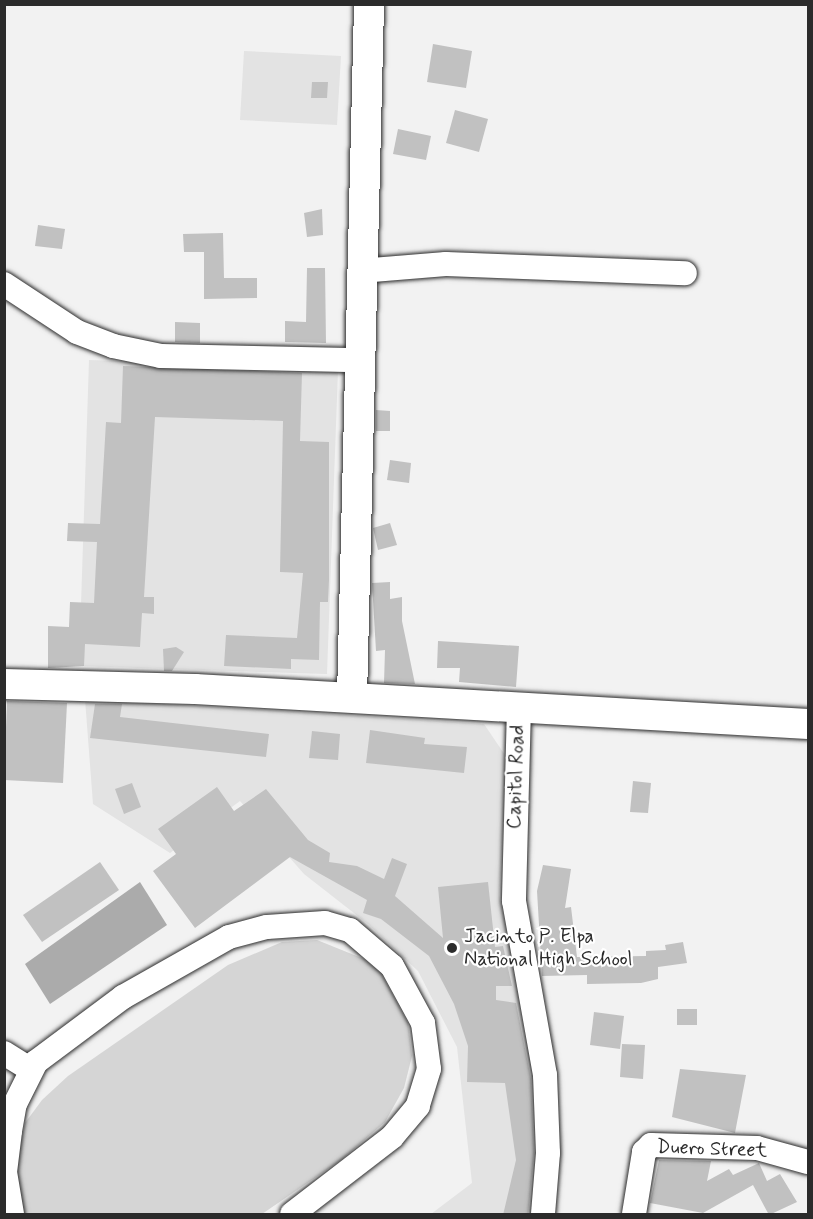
<!DOCTYPE html>
<style>
body{margin:0}
#map{position:relative;width:813px;height:1219px;overflow:hidden;background:#f2f2f2;font-family:Mynerve,sans-serif}
div>[style]{position:absolute}
.built>*{inset:0;background:#e3e3e3}
.green>*{inset:0;background:#d5d5d5}
.water>*{inset:0;background:#ababab}
.building>*{inset:0;background:#c1c1c1}
.roads{filter:drop-shadow(0 0 2px #2b2b2b) drop-shadow(0 0 2px #2b2b2b)}
.minor>*{height:24px;margin:-12px;padding:0 12px;transform-origin:12px;border-radius:12px;background:#fff}
.major>*{height:30px;margin:-15px;padding:0 15px;transform-origin:15px;border-radius:15px;background:#fff}
.dots>*{width:16px;height:16px;translate:-50% -50%;box-sizing:border-box;border:3px solid #fff;border-radius:50%}
span{translate:-50% -50%;white-space:nowrap;text-align:center;line-height:1.15;-webkit-text-stroke:4.5px #fff;paint-order:stroke}
.street-label{font-size:20px;color:#2b2b2b}
.poi-label{font-size:20px;color:#2b2b2b}
.left{translate:0 -50%;text-align:left}
.frame{position:absolute;inset:0;border:6px solid #2b2b2b;pointer-events:none}
</style>
<div id="map">
<div class="built">
<div style="clip-path:polygon(244px 51px,341px 56px,337px 125px,240px 120px)"></div>
<div style="clip-path:polygon(89px 360px,338px 369px,327px 674px,79px 666px)"></div>
<div style="clip-path:polygon(85px 699px,484px 724px,507px 758px,499px 895px,539px 1074px,541px 1214px,431px 1214px,472px 1183px,457px 1047px,418px 971px,368px 924px,304px 874px,240px 801px,170px 853px,93px 804px)"></div>
</div>
<div class="green">
<div style="clip-path:polygon(317px 940px,364px 959px,381px 973px,408px 1023px,412px 1056px,404px 1088px,385px 1122px,341px 1160px,262px 1214px,22px 1214px,16px 1165px,25px 1123px,42px 1100px,68px 1076px,228px 965px,282px 942px)"></div>
</div>
<div class="water">
<div style="clip-path:polygon(140px 882px,167px 925px,50px 1004px,25px 964px)"></div>
</div>
<div class="building">
<div style="clip-path:polygon(433px 44px,472px 51px,466px 88px,427px 82px)"></div>
<div style="clip-path:polygon(312px 82px,328px 82px,327px 98px,311px 98px)"></div>
<div style="clip-path:polygon(455px 110px,488px 119px,479px 152px,446px 143px)"></div>
<div style="clip-path:polygon(398px 129px,431px 136px,426px 160px,393px 154px)"></div>
<div style="clip-path:polygon(322px 209px,323px 235px,307px 237px,304px 213px)"></div>
<div style="clip-path:polygon(38px 225px,65px 229px,62px 249px,35px 246px)"></div>
<div style="clip-path:polygon(223px 233px,224px 278px,257px 278px,257px 298px,204px 299px,204px 252px,184px 252px,183px 234px)"></div>
<div style="clip-path:polygon(307px 268px,325px 268px,326px 343px,285px 342px,285px 321px,306px 322px)"></div>
<div style="clip-path:polygon(175px 322px,200px 323px,200px 343px,175px 342px)"></div>
<div style="clip-path:polygon(123px 366px,302px 373px,300px 441px,329px 442px,329px 580px,328px 602px,320px 602px,319px 660px,291px 659px,291px 669px,224px 666px,226px 635px,297px 638px,303px 573px,280px 572px,283px 421px,155px 417px,144px 597px,154px 597px,154px 614px,142px 613px,140px 647px,85px 644px,84px 666px,48px 668px,48px 626px,69px 627px,70px 602px,94px 603px,97px 542px,67px 541px,68px 523px,100px 524px,106px 422px,121px 423px)"></div>
<div style="clip-path:polygon(376px 410px,390px 411px,390px 431px,376px 431px)"></div>
<div style="clip-path:polygon(390px 460px,411px 463px,409px 483px,387px 480px)"></div>
<div style="clip-path:polygon(390px 523px,397px 545px,378px 550px,373px 528px)"></div>
<div style="clip-path:polygon(390px 582px,390px 599px,402px 597px,402px 621px,415px 684px,384px 683px,385px 650px,376px 651px,372px 583px)"></div>
<div style="clip-path:polygon(438px 641px,519px 646px,516px 687px,459px 682px,460px 668px,437px 668px)"></div>
<div style="clip-path:polygon(176px 647px,184px 652px,172px 671px,164px 671px,163px 649px)"></div>
<div style="clip-path:polygon(7px 701px,67px 703px,63px 783px,4px 780px)"></div>
<div style="clip-path:polygon(95px 704px,122px 704px,120px 717px,269px 734px,266px 757px,90px 738px)"></div>
<div style="clip-path:polygon(370px 730px,425px 738px,424px 744px,467px 747px,464px 773px,366px 763px)"></div>
<div style="clip-path:polygon(312px 731px,340px 734px,338px 760px,309px 758px)"></div>
<div style="clip-path:polygon(633px 781px,651px 783px,648px 813px,630px 812px)"></div>
<div style="clip-path:polygon(132px 783px,141px 807px,124px 814px,115px 789px)"></div>
<div style="clip-path:polygon(217px 787px,234px 811px,266px 789px,308px 840px,330px 853px,329px 862px,357px 866px,384px 879px,392px 858px,407px 864px,395px 896px,443px 938px,438px 887px,488px 882px,495px 947px,503px 946px,512px 986px,496px 986px,496px 1000px,516px 1003px,531px 1079px,534px 1153px,528px 1215px,503px 1215px,516px 1160px,505px 1083px,467px 1082px,468px 1046px,454px 1004px,429px 956px,381px 919px,363px 913px,367px 900px,290px 857px,195px 928px,153px 871px,176px 854px,158px 829px)"></div>
<div style="clip-path:polygon(100px 862px,119px 890px,42px 942px,23px 915px)"></div>
<div style="clip-path:polygon(543px 865px,571px 869px,565px 908px,571px 907px,577px 957px,646px 956px,646px 951px,666px 950px,665px 945px,683px 942px,687px 963px,658px 967px,658px 979px,641px 983px,587px 984px,587px 975px,542px 976px,537px 891px)"></div>
<div style="clip-path:polygon(677px 1009px,697px 1009px,697px 1025px,677px 1025px)"></div>
<div style="clip-path:polygon(594px 1012px,624px 1016px,620px 1049px,590px 1045px)"></div>
<div style="clip-path:polygon(622px 1044px,645px 1045px,643px 1079px,620px 1077px)"></div>
<div style="clip-path:polygon(680px 1069px,746px 1075px,735px 1133px,672px 1117px)"></div>
<div style="clip-path:polygon(659px 1160px,711px 1161px,707px 1181px,729px 1169px,733px 1175px,759px 1163px,767px 1181px,780px 1174px,797px 1202px,769px 1215px,753px 1185px,703px 1213px,650px 1203px)"></div>
</div>
<div class="roads">
<div class="minor">
<div style="left:360px;top:271px;width:86px;rotate:-4.7deg"></div>
<div style="left:446px;top:264px;width:239px;rotate:2.2deg"></div>
<div style="left:4px;top:284px;width:87px;rotate:33.3deg"></div>
<div style="left:77px;top:332px;width:39px;rotate:21deg"></div>
<div style="left:113px;top:346px;width:49px;rotate:11.8deg"></div>
<div style="left:161px;top:356px;width:198px;rotate:1.2deg"></div>
<div style="left:519px;top:707px;width:194px;rotate:91.5deg"></div>
<div style="left:514px;top:901px;width:177px;rotate:79.9deg"></div>
<div style="left:545px;top:1075px;width:78px;rotate:87.8deg"></div>
<div style="left:548px;top:1153px;width:61px;rotate:94.7deg"></div>
<div style="left:4px;top:1053px;width:31px;rotate:32deg"></div>
<div style="left:12px;top:1214px;width:43px;rotate:-99.5deg"></div>
<div style="left:5px;top:1172px;width:41px;rotate:-83deg"></div>
<div style="left:10px;top:1131px;width:27px;rotate:-80deg"></div>
<div style="left:15px;top:1104px;width:47px;rotate:-63.4deg"></div>
<div style="left:36px;top:1062px;width:109px;rotate:-36.8deg"></div>
<div style="left:123px;top:997px;width:122px;rotate:-29.5deg"></div>
<div style="left:229px;top:937px;width:39px;rotate:-15deg"></div>
<div style="left:267px;top:927px;width:58px;rotate:-3.9deg"></div>
<div style="left:325px;top:923px;width:26px;rotate:16deg"></div>
<div style="left:350px;top:930px;width:55px;rotate:40.6deg"></div>
<div style="left:392px;top:966px;width:65px;rotate:61.5deg"></div>
<div style="left:423px;top:1023px;width:46px;rotate:82.6deg"></div>
<div style="left:429px;top:1069px;width:39px;rotate:107deg"></div>
<div style="left:418px;top:1106px;width:40px;rotate:130deg"></div>
<div style="left:392px;top:1137px;width:126px;rotate:142.4deg"></div>
<div style="left:634px;top:1214px;width:63px;rotate:-80.8deg"></div>
<div style="left:644px;top:1152px;width:10px;rotate:-45deg"></div>
<div style="left:651px;top:1145px;width:106px;rotate:1.6deg"></div>
<div style="left:757px;top:1148px;width:53px;rotate:15.4deg"></div>
</div>
<div class="major">
<div style="left:4px;top:684px;width:191px;rotate:1.5deg"></div>
<div style="left:195px;top:689px;width:614px;rotate:3.27deg"></div>
<div style="left:352px;top:697px;width:693px;rotate:-88.59deg"></div>
</div>
</div>
<div class="dots">
<div style="left:452px;top:948px;background:#2b2b2b"></div>
</div>
<div class="street-label">
<span style="left:516px;top:777px;rotate:-88deg">Capitol Road</span>
<span style="left:712px;top:1149px;rotate:2deg">Duero Street</span>
</div>
<div class="poi-label">
<span class="left" style="left:464px;top:948px">Jacinto P. Elpa<br>National High School</span>
</div>
<div class="frame"></div>
</div>
